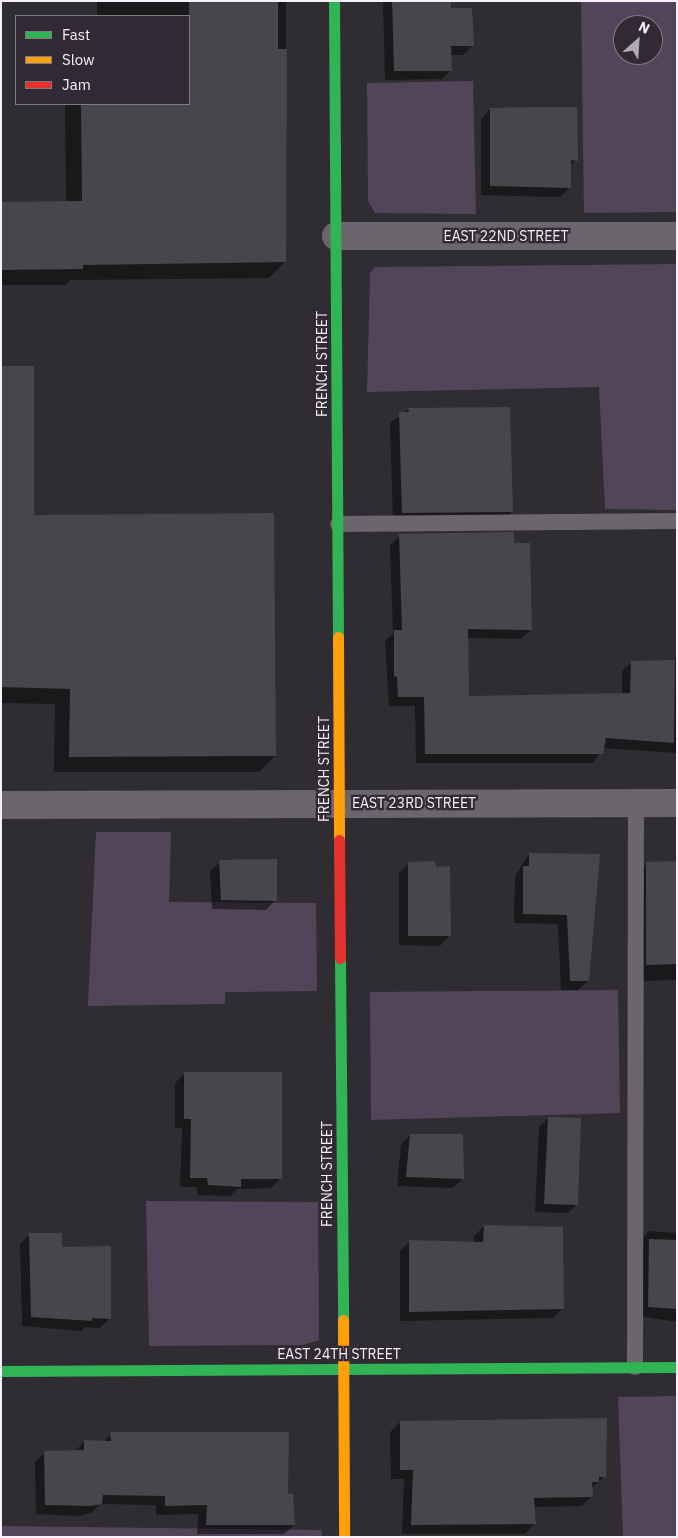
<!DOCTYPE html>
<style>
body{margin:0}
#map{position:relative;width:678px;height:1538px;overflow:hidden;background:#302d32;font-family:"IBM Plex Sans",sans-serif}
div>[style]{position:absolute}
.green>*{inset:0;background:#52455a}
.shadow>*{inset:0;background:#0007}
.building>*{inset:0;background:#49464b}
.lane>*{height:16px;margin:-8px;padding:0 8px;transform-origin:8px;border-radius:8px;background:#6b656e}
.street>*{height:28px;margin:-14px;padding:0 14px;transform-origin:14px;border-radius:14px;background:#6b656e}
.fast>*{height:11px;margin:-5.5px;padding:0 5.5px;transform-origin:5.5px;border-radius:5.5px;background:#30b455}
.slow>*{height:11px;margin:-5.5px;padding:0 5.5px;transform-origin:5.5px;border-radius:5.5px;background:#ff9f0a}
.jam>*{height:11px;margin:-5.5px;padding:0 5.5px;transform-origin:5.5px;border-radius:5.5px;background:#e5322d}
span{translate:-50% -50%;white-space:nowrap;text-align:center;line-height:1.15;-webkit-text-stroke:4.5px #312a35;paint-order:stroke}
.street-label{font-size:14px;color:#f6f1f9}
.frame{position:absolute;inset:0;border:2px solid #f6f1f9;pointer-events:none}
.legend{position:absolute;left:15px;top:15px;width:175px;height:90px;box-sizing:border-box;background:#312a35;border:1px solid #807a83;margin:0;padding:6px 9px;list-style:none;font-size:15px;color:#f6f1f9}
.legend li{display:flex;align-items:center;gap:10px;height:25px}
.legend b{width:25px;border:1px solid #807a83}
.north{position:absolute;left:613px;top:15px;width:50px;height:50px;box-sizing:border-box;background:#312a35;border:1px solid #807a83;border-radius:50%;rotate:26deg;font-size:14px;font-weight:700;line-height:20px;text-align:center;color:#f6f1f9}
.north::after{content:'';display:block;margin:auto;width:18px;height:22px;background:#b1acb3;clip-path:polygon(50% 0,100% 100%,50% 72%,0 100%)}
</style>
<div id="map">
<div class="green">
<div style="clip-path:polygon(evenodd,581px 1px,677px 1px,677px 212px,584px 213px,581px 1px,623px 25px,653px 25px,653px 55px,623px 55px,623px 25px)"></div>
<div style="clip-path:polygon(473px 81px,476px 214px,375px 213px,368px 201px,367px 83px)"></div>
<div style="clip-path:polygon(677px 264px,677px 510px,605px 509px,599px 387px,367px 392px,370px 273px,375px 267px)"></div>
<div style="clip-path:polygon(96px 832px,171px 832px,169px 902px,316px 903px,317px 991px,225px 992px,225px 1004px,88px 1006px)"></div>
<div style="clip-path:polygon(618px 990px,620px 1113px,371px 1120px,370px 992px)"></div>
<div style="clip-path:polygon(146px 1201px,318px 1202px,319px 1340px,302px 1345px,149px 1346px)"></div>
<div style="clip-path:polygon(677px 1396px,677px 1537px,623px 1537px,618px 1397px)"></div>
<div style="clip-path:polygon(2px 1526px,321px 1530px,322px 1537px,2px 1537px)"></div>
</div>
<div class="shadow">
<div style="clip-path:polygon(97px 1px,286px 1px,285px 262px,269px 278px,70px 280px,66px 285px,1px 285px,1px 203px,66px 203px,65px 104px,189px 104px,189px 16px,97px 16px)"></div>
<div style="clip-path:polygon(383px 1px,450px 1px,450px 10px,473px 45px,463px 55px,450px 55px,451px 70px,442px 79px,385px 80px)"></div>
<div style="clip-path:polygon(490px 109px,576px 160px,569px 167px,569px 188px,560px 197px,481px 195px,481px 119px)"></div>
<div style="clip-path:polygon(1px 367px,33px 517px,275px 756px,259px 772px,54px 772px,55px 704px,1px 703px)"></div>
<div style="clip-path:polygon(409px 409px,512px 512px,502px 522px,393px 523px,390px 423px)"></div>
<div style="clip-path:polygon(400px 536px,513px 544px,531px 629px,521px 639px,467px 638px,468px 697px,622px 695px,622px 671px,632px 662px,672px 662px,677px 657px,677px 753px,603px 748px,593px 763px,416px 763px,415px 706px,389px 706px,385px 641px,393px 634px,390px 545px)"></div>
<div style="clip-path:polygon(529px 854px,598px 855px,588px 981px,578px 990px,561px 990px,558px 924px,514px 923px,515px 876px)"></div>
<div style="clip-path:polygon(220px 862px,275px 900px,266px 910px,212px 909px,210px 871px)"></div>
<div style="clip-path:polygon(409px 863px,449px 936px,440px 946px,399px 945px,399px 873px)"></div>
<div style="clip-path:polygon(647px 863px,677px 863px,677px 980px,630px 981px,631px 879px)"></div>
<div style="clip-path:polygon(184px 1074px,280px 1179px,271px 1188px,237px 1189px,230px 1196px,198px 1195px,197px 1187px,180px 1187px,182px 1128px,175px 1128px,175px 1083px)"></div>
<div style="clip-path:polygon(548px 1118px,577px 1204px,568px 1213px,535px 1212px,539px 1127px)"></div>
<div style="clip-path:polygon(410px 1135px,462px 1179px,453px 1188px,397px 1186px,401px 1145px)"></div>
<div style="clip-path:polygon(484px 1226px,563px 1308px,553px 1318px,400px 1321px,400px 1251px,409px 1242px,474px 1243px,474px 1236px)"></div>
<div style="clip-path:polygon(649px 1231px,677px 1233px,677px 1322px,639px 1316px,640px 1241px)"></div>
<div style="clip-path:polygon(30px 1234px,61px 1248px,110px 1318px,100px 1328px,85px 1327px,81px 1331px,22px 1326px,20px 1244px)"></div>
<div style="clip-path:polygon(400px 1422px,605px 1476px,591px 1489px,592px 1496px,582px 1506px,533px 1507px,534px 1524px,525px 1534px,402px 1534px,404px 1479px,391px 1479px,390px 1432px)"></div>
<div style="clip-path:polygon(111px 1434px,287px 1495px,294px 1525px,284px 1534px,197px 1534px,198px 1514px,156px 1515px,156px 1505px,100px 1504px,91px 1513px,79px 1516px,36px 1514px,35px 1462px,44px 1453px,75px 1451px,85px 1441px,103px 1442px)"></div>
</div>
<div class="building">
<div style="clip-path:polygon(189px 1px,278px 1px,278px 49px,287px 49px,286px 262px,83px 265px,83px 269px,1px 270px,1px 202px,82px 201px,81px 104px,189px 104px)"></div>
<div style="clip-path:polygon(392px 1px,451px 1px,451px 8px,472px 8px,474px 46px,451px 46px,452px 71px,394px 71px)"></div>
<div style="clip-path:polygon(535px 107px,577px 107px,578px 161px,571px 160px,571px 188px,490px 186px,490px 108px)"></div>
<div style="clip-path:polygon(1px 366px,34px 366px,34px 515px,274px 513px,276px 756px,69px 757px,70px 689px,1px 687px)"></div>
<div style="clip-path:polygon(510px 407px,513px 512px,402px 513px,399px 412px,409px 412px,408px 408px)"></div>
<div style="clip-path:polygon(514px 532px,514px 543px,530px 543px,532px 630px,468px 629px,469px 696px,630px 693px,631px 661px,675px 660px,674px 743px,606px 738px,603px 754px,425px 754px,424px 697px,398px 697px,397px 677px,394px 676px,394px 630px,402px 630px,399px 534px)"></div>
<div style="clip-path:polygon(529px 853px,600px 854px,589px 981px,570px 981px,567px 915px,523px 914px,523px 866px,529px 866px)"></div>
<div style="clip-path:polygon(277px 859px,277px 901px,221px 900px,219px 860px)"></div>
<div style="clip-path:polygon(435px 861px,436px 867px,450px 866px,451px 936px,408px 936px,408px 862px)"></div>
<div style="clip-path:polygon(677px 861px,677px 964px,646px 965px,646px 862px)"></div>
<div style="clip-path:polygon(184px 1072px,282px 1072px,282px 1179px,241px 1179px,241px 1187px,208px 1185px,207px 1178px,190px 1178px,191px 1119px,184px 1119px)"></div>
<div style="clip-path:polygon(548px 1117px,581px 1118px,578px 1205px,544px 1204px)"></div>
<div style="clip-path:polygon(410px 1134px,463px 1134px,464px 1179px,406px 1177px)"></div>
<div style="clip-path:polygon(484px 1225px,563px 1227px,564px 1309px,409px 1312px,409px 1240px,483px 1242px)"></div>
<div style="clip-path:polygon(29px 1233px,62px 1233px,62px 1247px,111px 1246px,111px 1319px,92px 1318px,92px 1321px,31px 1317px)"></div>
<div style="clip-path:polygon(649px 1239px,677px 1240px,677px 1309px,648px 1307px)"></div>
<div style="clip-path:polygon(607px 1418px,606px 1477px,599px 1477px,599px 1482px,592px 1482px,593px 1497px,534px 1498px,536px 1524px,411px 1525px,413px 1470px,400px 1470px,400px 1421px)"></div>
<div style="clip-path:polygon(110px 1432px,289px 1432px,288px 1494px,293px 1494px,295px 1525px,206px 1525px,207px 1505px,165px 1506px,165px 1496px,103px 1495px,102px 1504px,90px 1506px,45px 1505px,44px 1451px,84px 1450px,84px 1440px,111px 1441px)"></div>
</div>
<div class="lane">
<div style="left:338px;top:524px;width:339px;rotate:-0.5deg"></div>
<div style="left:635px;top:1367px;width:564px;rotate:-89.9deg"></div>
</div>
<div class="street">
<div style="left:336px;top:236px;width:341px"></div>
<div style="left:1px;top:805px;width:676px;rotate:-0.17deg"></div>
</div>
<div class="fast">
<div style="left:334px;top:1px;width:636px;rotate:89.64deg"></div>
<div style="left:340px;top:958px;width:362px;rotate:89.5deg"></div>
<div style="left:1px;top:1371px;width:676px;rotate:-0.34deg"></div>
</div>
<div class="slow">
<div style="left:338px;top:637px;width:203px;rotate:89.7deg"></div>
<div style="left:343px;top:1320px;width:217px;rotate:89.7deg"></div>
</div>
<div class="jam">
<div style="left:339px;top:840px;width:118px;rotate:89.5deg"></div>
</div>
<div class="street-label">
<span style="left:506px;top:236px">EAST 22ND STREET</span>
<span style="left:322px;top:364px;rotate:-90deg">FRENCH STREET</span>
<span style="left:324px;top:769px;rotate:-90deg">FRENCH STREET</span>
<span style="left:414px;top:803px">EAST 23RD STREET</span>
<span style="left:327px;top:1174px;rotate:-90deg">FRENCH STREET</span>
<span style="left:339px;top:1354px">EAST 24TH STREET</span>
</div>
<div class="frame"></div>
<ul class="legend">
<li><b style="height:6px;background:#30b455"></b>Fast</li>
<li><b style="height:6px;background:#ff9f0a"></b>Slow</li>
<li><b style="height:6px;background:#e5322d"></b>Jam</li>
</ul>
<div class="north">N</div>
</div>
